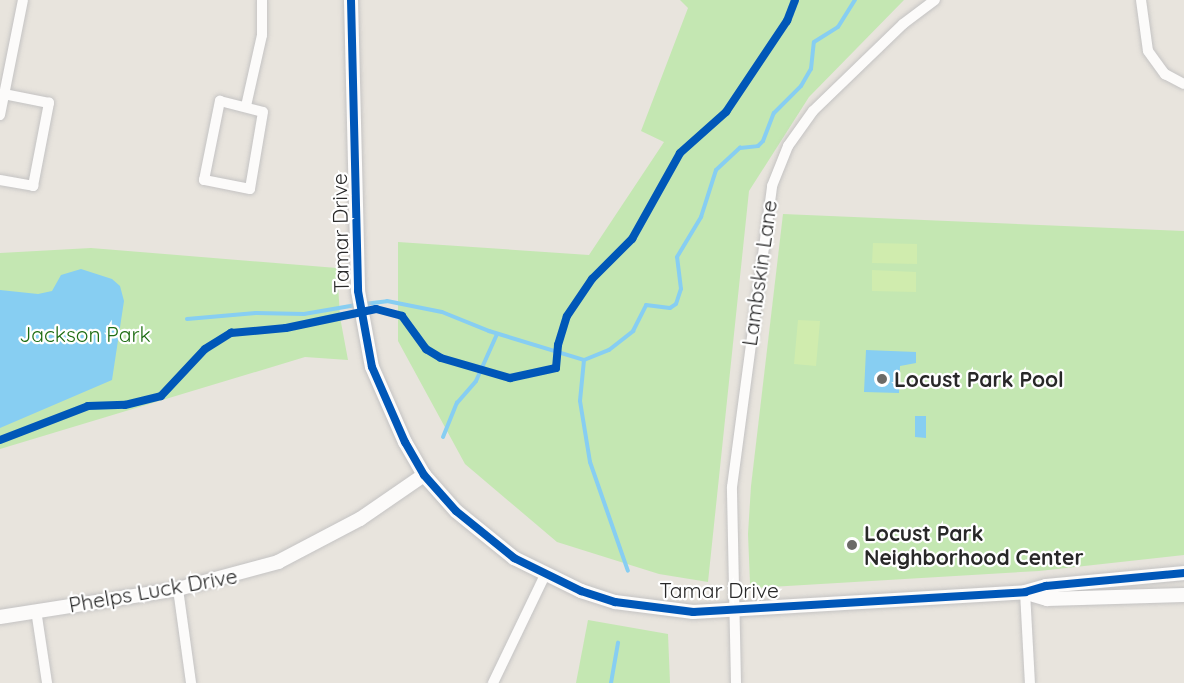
<!DOCTYPE html>
<style>
body{margin:0}
#map{position:relative;width:1184px;height:683px;overflow:hidden;background:#e8e4dd;font-family:Quicksand,sans-serif}
div>[style]{position:absolute}
.green>*{inset:0;background:#c4e7b2}
.pitch>*{inset:0;background:#d0ecae}
.water>*{inset:0;background:#87cef2}
.stream>*{height:4px;margin:-2px;padding:0 2px;transform-origin:2px;border-radius:2px;background:#87cef2}
.roads{filter:drop-shadow(0 0 2px #c4c3c3) drop-shadow(0 0 2px #c4c3c3)}
.minor>*{height:10px;margin:-5px;padding:0 5px;transform-origin:5px;border-radius:5px;background:#fcfbfa}
.tertiary>*{height:14px;margin:-7px;padding:0 7px;transform-origin:7px;border-radius:7px;background:#fcfbfa}
.cycleway>*{height:8px;margin:-4px;padding:0 4px;transform-origin:4px;border-radius:4px;background:#0057b8}
.dots>*{width:16px;height:16px;translate:-50% -50%;box-sizing:border-box;border:3px solid #fff;border-radius:50%}
span{translate:-50% -50%;white-space:nowrap;text-align:center;line-height:1.15;-webkit-text-stroke:4.5px #fff;paint-order:stroke}
.street-label{font-size:21px;color:#282828}
.park-label{font-size:21px;color:#1d6c12}
.poi-label{font-size:21px;color:#282828;font-weight:700}
.left{translate:0 -50%;text-align:left}
</style>
<div id="map">
<div class="green">
<div style="clip-path:polygon(680px 0,904px 0,809px 97px,749px 191px,708px 582px,659px 574px,557px 542px,465px 464px,398px 341px,398px 242px,589px 255px,664px 142px,641px 131px,688px 8px)"></div>
<div style="clip-path:polygon(783px 214px,1184px 231px,1184px 555px,1039px 571px,754px 588px,750px 583px,748px 534px,751px 486px)"></div>
<div style="clip-path:polygon(91px 248px,337px 268px,340px 317px,348px 360px,305px 357px,0 449px,0 253px)"></div>
<div style="clip-path:polygon(588px 620px,668px 634px,670px 683px,576px 683px)"></div>
</div>
<div class="pitch">
<div style="clip-path:polygon(873px 243px,917px 244px,917px 264px,872px 263px)"></div>
<div style="clip-path:polygon(872px 270px,916px 272px,916px 292px,872px 291px)"></div>
<div style="clip-path:polygon(798px 320px,820px 321px,816px 366px,794px 364px)"></div>
</div>
<div class="water">
<div style="clip-path:polygon(81px 269px,112px 279px,120px 286px,124px 301px,112px 380px,0 428px,0 290px,38px 294px,52px 291px,61px 275px)"></div>
<div style="clip-path:polygon(866px 350px,916px 352px,916px 363px,900px 366px,899px 393px,864px 392px)"></div>
<div style="clip-path:polygon(915px 416px,926px 416px,926px 438px,915px 437px)"></div>
</div>
<div class="stream">
<div style="left:364px;top:304px;width:23px;rotate:-7deg"></div>
<div style="left:387px;top:301px;width:56px;rotate:11.3deg"></div>
<div style="left:442px;top:312px;width:51px;rotate:22deg"></div>
<div style="left:489px;top:331px;width:99px;rotate:17deg"></div>
<div style="left:584px;top:360px;width:27px;rotate:-22deg"></div>
<div style="left:609px;top:350px;width:31px;rotate:-38deg"></div>
<div style="left:633px;top:331px;width:29px;rotate:-63deg"></div>
<div style="left:646px;top:305px;width:24px;rotate:7deg"></div>
<div style="left:670px;top:308px;width:7px;rotate:-34deg"></div>
<div style="left:676px;top:304px;width:16px;rotate:-72deg"></div>
<div style="left:681px;top:289px;width:32px;rotate:-97deg"></div>
<div style="left:677px;top:257px;width:47px;rotate:-59deg"></div>
<div style="left:701px;top:217px;width:49px;rotate:-72.3deg"></div>
<div style="left:716px;top:170px;width:33px;rotate:-43deg"></div>
<div style="left:740px;top:148px;width:18px;rotate:-6deg"></div>
<div style="left:758px;top:146px;width:7px;rotate:-45deg"></div>
<div style="left:763px;top:141px;width:30px;rotate:-69deg"></div>
<div style="left:774px;top:113px;width:38px;rotate:-45deg"></div>
<div style="left:801px;top:86px;width:20px;rotate:-60deg"></div>
<div style="left:811px;top:69px;width:27px;rotate:-84deg"></div>
<div style="left:814px;top:42px;width:28px;rotate:-32deg"></div>
<div style="left:838px;top:27px;width:32px;rotate:-58deg"></div>
<div style="left:187px;top:319px;width:69px;rotate:-5deg"></div>
<div style="left:256px;top:313px;width:48px;rotate:1.2deg"></div>
<div style="left:304px;top:314px;width:53px;rotate:-9.8deg"></div>
<div style="left:584px;top:360px;width:41px;rotate:95.6deg"></div>
<div style="left:580px;top:401px;width:62px;rotate:80.7deg"></div>
<div style="left:590px;top:462px;width:115px;rotate:70.8deg"></div>
<div style="left:443px;top:437px;width:37px;rotate:-68deg"></div>
<div style="left:457px;top:403px;width:29px;rotate:-49deg"></div>
<div style="left:476px;top:381px;width:51px;rotate:-65.9deg"></div>
<div style="left:611px;top:683px;width:41px;rotate:-80.1deg"></div>
</div>
<div class="roads">
<div class="minor">
<div style="left:1141px;top:0;width:51px;rotate:82.2deg"></div>
<div style="left:1148px;top:51px;width:29px;rotate:54deg"></div>
<div style="left:1165px;top:74px;width:21px;rotate:28deg"></div>
<div style="left:220px;top:101px;width:44px;rotate:14.3deg"></div>
<div style="left:263px;top:112px;width:78px;rotate:99.6deg"></div>
<div style="left:250px;top:189px;width:47px;rotate:-168.9deg"></div>
<div style="left:204px;top:180px;width:81px;rotate:-78.6deg"></div>
<div style="left:246px;top:106px;width:73px;rotate:-77.3deg"></div>
<div style="left:262px;top:35px;width:35px;rotate:-90deg"></div>
<div style="left:0;top:115px;width:117px;rotate:-78.7deg"></div>
<div style="left:0;top:180px;width:34px;rotate:10deg"></div>
<div style="left:33px;top:186px;width:85px;rotate:-79.1deg"></div>
<div style="left:49px;top:103px;width:46px;rotate:-168.7deg"></div>
<div style="left:178px;top:589px;width:95px;rotate:82.1deg"></div>
<div style="left:1025px;top:592px;width:91px;rotate:86.9deg"></div>
<div style="left:36px;top:610px;width:74px;rotate:81.4deg"></div>
<div style="left:493px;top:683px;width:120px;rotate:-64.3deg"></div>
<div style="left:736px;top:683px;width:196px;rotate:-91.2deg"></div>
<div style="left:732px;top:487px;width:304px;rotate:-82.4deg"></div>
<div style="left:772px;top:186px;width:43px;rotate:-68.2deg"></div>
<div style="left:788px;top:146px;width:43px;rotate:-54.5deg"></div>
<div style="left:813px;top:111px;width:125px;rotate:-44deg"></div>
<div style="left:903px;top:24px;width:40px;rotate:-37deg"></div>
</div>
<div class="tertiary">
<div style="left:351px;top:0;width:291px;rotate:88.6deg"></div>
<div style="left:358px;top:291px;width:77px;rotate:79.6deg"></div>
<div style="left:372px;top:367px;width:82px;rotate:66.3deg"></div>
<div style="left:405px;top:442px;width:38px;rotate:60deg"></div>
<div style="left:424px;top:475px;width:48px;rotate:48.4deg"></div>
<div style="left:456px;top:511px;width:75px;rotate:39deg"></div>
<div style="left:514px;top:558px;width:75px;rotate:26.2deg"></div>
<div style="left:581px;top:591px;width:36px;rotate:18deg"></div>
<div style="left:615px;top:602px;width:79px;rotate:7.3deg"></div>
<div style="left:693px;top:612px;width:333px;rotate:-3.4deg"></div>
<div style="left:1025px;top:592px;width:22px;rotate:-16deg"></div>
<div style="left:1046px;top:586px;width:139px;rotate:-5.4deg"></div>
<div style="left:1027px;top:593px;width:21px;rotate:17deg"></div>
<div style="left:1047px;top:599px;width:137px;rotate:-1.7deg"></div>
<div style="left:0;top:617px;width:180px;rotate:-8.9deg"></div>
<div style="left:178px;top:589px;width:104px;rotate:-15.1deg"></div>
<div style="left:278px;top:562px;width:93px;rotate:-27.7deg"></div>
<div style="left:360px;top:519px;width:78px;rotate:-34.5deg"></div>
</div>
</div>
<div class="cycleway">
<div style="left:351px;top:0;width:291px;rotate:88.6deg"></div>
<div style="left:358px;top:291px;width:77px;rotate:79.6deg"></div>
<div style="left:372px;top:367px;width:82px;rotate:66.3deg"></div>
<div style="left:405px;top:442px;width:38px;rotate:60deg"></div>
<div style="left:424px;top:475px;width:48px;rotate:48.4deg"></div>
<div style="left:456px;top:511px;width:75px;rotate:39deg"></div>
<div style="left:514px;top:558px;width:75px;rotate:26.2deg"></div>
<div style="left:581px;top:591px;width:36px;rotate:18deg"></div>
<div style="left:615px;top:602px;width:79px;rotate:7.3deg"></div>
<div style="left:693px;top:612px;width:333px;rotate:-3.4deg"></div>
<div style="left:1025px;top:592px;width:22px;rotate:-16deg"></div>
<div style="left:1046px;top:586px;width:139px;rotate:-5.4deg"></div>
<div style="left:0;top:440px;width:94px;rotate:-21.1deg"></div>
<div style="left:88px;top:406px;width:37px;rotate:-2deg"></div>
<div style="left:125px;top:405px;width:37px;rotate:-14deg"></div>
<div style="left:161px;top:396px;width:64px;rotate:-46.9deg"></div>
<div style="left:205px;top:349px;width:31px;rotate:-32deg"></div>
<div style="left:231px;top:333px;width:55px;rotate:-5.2deg"></div>
<div style="left:286px;top:328px;width:92px;rotate:-11.9deg"></div>
<div style="left:376px;top:309px;width:27px;rotate:15deg"></div>
<div style="left:402px;top:316px;width:41px;rotate:54deg"></div>
<div style="left:426px;top:349px;width:17px;rotate:31deg"></div>
<div style="left:441px;top:358px;width:72px;rotate:16.2deg"></div>
<div style="left:510px;top:378px;width:47px;rotate:-12.3deg"></div>
<div style="left:556px;top:368px;width:23px;rotate:-85deg"></div>
<div style="left:558px;top:345px;width:30px;rotate:-73deg"></div>
<div style="left:567px;top:316px;width:45px;rotate:-56deg"></div>
<div style="left:592px;top:279px;width:57px;rotate:-45deg"></div>
<div style="left:632px;top:239px;width:98px;rotate:-60.8deg"></div>
<div style="left:680px;top:153px;width:62px;rotate:-41.7deg"></div>
<div style="left:726px;top:112px;width:110px;rotate:-56.2deg"></div>
<div style="left:787px;top:21px;width:22px;rotate:-69deg"></div>
</div>
<div class="dots">
<div style="left:882px;top:379px;background:#6b6a67"></div>
<div style="left:852px;top:545px;background:#6b6a67"></div>
</div>
<div class="street-label">
<span style="left:340px;top:233px;rotate:-91deg">Tamar Drive</span>
<span style="left:759px;top:273px;rotate:-82deg">Lambskin Lane</span>
<span style="left:153px;top:590px;rotate:-10deg">Phelps Luck Drive</span>
<span style="left:719px;top:590px">Tamar Drive</span>
</div>
<div class="park-label">
<span style="left:85px;top:334px">Jackson Park</span>
</div>
<div class="poi-label">
<span class="left" style="left:894px;top:379px">Locust Park Pool</span>
<span class="left" style="left:864px;top:545px">Locust Park<br>Neighborhood Center</span>
</div>
</div>
